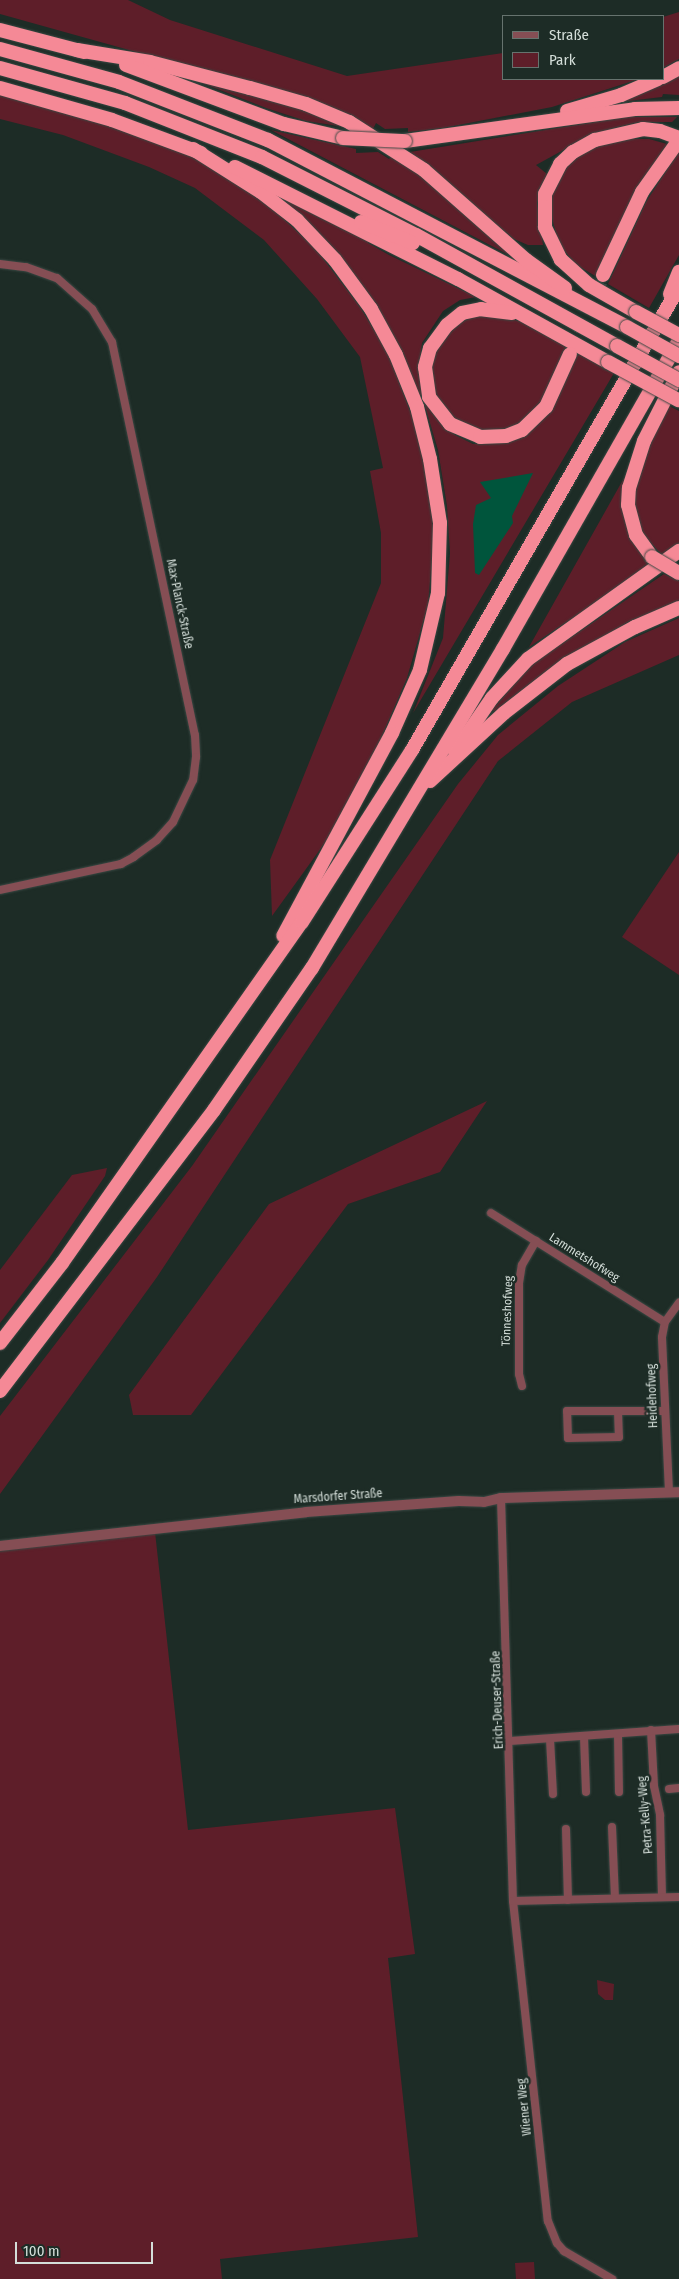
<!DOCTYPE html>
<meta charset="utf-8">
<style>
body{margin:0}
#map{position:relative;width:679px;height:2279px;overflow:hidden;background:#1d2c26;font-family:"Fira Sans Condensed",sans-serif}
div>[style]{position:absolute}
.green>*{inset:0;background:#5e1e29}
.water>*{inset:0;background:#00553c}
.motorway-tunnel>*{height:14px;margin-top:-7px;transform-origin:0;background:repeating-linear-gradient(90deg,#384741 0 14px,transparent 0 21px)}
.roads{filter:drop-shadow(0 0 1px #3a4843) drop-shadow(0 0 1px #3a4843)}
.minor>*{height:8px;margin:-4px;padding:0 4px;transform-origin:4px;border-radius:4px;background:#854e54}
.tertiary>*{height:10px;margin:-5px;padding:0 5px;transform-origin:5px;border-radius:5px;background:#854e54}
.motorway>*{height:14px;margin:-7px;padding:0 7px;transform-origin:7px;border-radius:7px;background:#f58996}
.bridges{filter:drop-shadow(0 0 1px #3a4843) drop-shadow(0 0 1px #3a4843)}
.motorway-bridge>*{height:14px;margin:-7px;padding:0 7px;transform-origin:7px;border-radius:7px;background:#f58996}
span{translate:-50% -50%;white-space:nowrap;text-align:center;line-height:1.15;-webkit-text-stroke:5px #1d2c26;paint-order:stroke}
.street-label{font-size:12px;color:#d4ded9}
.legend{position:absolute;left:502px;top:15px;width:162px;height:65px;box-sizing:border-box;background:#1d2c26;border:1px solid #66736e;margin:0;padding:6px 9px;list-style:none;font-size:15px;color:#d4ded9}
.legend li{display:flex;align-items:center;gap:10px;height:25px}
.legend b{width:25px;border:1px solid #66736e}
.scale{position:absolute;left:15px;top:2242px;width:138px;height:22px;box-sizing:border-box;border:2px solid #d4ded9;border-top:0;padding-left:6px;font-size:15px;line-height:18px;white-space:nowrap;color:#d4ded9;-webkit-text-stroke:4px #1d2c26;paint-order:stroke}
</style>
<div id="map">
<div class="green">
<div style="clip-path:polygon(0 0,128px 0,170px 20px,347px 76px,503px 53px,503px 79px,639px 79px,552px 107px,443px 128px,408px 132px,408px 128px,385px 129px,376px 123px,373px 129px,215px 74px,0 14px)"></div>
<div style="clip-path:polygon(679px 12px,679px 59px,663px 68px,663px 17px)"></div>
<div style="clip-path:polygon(679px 73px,679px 95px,663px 94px,662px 97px,620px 102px)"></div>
<div style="clip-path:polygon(184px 76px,287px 103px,345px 127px,306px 121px,266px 108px)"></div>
<div style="clip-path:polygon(0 95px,96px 120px,194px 157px,252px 190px,315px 248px,360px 307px,387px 351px,422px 442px,434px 534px,428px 605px,407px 678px,376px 750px,337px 826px,272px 916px,270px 860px,381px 583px,381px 533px,370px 471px,383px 468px,360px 357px,317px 299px,264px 240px,195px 188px,149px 167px,63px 135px,0 119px)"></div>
<div style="clip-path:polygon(626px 117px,677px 117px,672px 122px,639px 122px,614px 128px,589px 136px,536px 165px,547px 174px,537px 203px,543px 245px,528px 245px,514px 239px,410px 152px)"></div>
<div style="clip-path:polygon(271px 130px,356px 149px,356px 153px,378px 152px,389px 159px,394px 153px,415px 168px,509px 251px,507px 254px)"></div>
<div style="clip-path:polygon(623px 139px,649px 139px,667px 144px,627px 209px,597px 277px,577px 265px,559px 245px,550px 210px,553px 187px,562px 169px,578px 155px,594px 146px)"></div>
<div style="clip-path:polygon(679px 151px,679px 255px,649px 308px,608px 284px,646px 202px)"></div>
<div style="clip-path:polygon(263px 185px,369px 239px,368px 243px,389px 255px,476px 297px,460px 300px,443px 311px,422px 343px,419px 365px,422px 395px,437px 419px,455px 435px,473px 444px,501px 443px,529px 433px,551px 411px,577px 352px,614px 373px,413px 713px,443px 638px,450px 553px,447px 506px,438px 450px,422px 396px,419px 396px,385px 325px)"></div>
<div style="clip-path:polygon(492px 314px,526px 323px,568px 345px,552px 385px,529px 419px,505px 431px,477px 430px,453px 419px,434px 393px,431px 375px,433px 359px,440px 341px,453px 327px,473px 316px)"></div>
<div style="clip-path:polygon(669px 406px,679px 411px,679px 543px,663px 556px,649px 541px,646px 543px,634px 516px,635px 474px)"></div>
<div style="clip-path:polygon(624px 478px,622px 490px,635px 545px,651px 566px,529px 647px)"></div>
<div style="clip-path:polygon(664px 574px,679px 581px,679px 602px,628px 622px,545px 672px,495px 711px,492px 710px,532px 664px)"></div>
<div style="clip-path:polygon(679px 618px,679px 655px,572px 702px,498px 761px,157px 1277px,0 1494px,0 1416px,192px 1166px,458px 784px,498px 735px,558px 686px,625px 642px)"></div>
<div style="clip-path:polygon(679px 852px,679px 975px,622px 937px)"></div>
<div style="clip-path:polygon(487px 1101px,440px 1172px,348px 1204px,191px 1415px,133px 1415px,129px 1395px,269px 1204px)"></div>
<div style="clip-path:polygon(107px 1168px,105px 1176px,48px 1260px,0 1323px,0 1270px,72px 1175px)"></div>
<div style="clip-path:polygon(155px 1532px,188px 1830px,395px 1808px,415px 1954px,388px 1958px,418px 2237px,220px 2259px,222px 2279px,0 2279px,0 1551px)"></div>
<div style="clip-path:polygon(597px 1980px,614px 1984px,613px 2000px,605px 2000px,598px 1994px)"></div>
<div style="clip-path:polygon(534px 2262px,535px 2279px,516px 2279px,515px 2263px)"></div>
</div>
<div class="water">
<div style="clip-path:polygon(533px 473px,512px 516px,513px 523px,479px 575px,475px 573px,473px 524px,476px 505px,491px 498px,480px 482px)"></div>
</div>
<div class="motorway-tunnel">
<div style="left:571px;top:353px;width:84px;rotate:-67.7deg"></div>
</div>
<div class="roads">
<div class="minor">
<div style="left:0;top:264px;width:26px;rotate:7deg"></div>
<div style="left:26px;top:267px;width:33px;rotate:20deg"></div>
<div style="left:57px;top:278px;width:47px;rotate:41.5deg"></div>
<div style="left:92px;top:309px;width:39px;rotate:59deg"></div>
<div style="left:112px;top:342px;width:402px;rotate:78.1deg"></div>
<div style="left:195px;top:735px;width:22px;rotate:87deg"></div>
<div style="left:196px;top:757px;width:23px;rotate:97deg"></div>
<div style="left:193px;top:780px;width:47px;rotate:115.5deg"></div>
<div style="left:173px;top:822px;width:24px;rotate:132deg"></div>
<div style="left:157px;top:840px;width:29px;rotate:144deg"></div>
<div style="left:134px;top:857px;width:15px;rotate:152deg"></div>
<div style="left:121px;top:864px;width:124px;rotate:167.9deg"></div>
<div style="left:491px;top:1213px;width:205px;rotate:32.1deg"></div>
<div style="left:522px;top:1386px;width:12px;rotate:-104deg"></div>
<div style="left:519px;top:1374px;width:91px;rotate:-90deg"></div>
<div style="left:519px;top:1283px;width:18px;rotate:-81deg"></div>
<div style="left:522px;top:1265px;width:28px;rotate:-60deg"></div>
<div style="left:618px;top:1411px;width:26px;rotate:88deg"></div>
<div style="left:619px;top:1437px;width:51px;rotate:178.9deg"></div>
<div style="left:568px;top:1438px;width:27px;rotate:-92deg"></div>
<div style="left:567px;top:1411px;width:97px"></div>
<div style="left:669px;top:1492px;width:155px;rotate:-92.6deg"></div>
<div style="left:662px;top:1337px;width:15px;rotate:-79deg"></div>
<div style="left:665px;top:1322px;width:24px;rotate:-54deg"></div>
<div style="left:501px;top:1498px;width:403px;rotate:88.3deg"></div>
<div style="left:513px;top:1901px;width:322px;rotate:83.8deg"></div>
<div style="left:548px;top:2221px;width:24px;rotate:68deg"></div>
<div style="left:557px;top:2243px;width:11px;rotate:49deg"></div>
<div style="left:564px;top:2251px;width:56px;rotate:30.3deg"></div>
<div style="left:651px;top:1730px;width:56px;rotate:86.9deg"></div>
<div style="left:654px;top:1786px;width:30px;rotate:78deg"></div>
<div style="left:660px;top:1815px;width:82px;rotate:88.6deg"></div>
<div style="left:618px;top:1735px;width:57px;rotate:89deg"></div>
<div style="left:584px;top:1737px;width:55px;rotate:87.9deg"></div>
<div style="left:550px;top:1739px;width:55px;rotate:86.9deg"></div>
<div style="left:510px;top:1741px;width:169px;rotate:-4.1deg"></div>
<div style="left:669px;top:1789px;width:10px;rotate:-6deg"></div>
<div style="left:612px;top:1827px;width:71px;rotate:87.6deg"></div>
<div style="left:566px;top:1829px;width:71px;rotate:88.4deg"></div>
<div style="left:513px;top:1901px;width:166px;rotate:-1.4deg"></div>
</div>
<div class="tertiary">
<div style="left:0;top:1546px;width:308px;rotate:-6.3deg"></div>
<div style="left:306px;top:1512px;width:153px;rotate:-4.1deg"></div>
<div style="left:459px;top:1501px;width:25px;rotate:2deg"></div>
<div style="left:484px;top:1502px;width:17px;rotate:-13deg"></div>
<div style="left:501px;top:1498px;width:178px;rotate:-1.9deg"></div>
</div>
<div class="motorway">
<div style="left:0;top:30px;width:87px;rotate:14.7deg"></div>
<div style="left:0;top:49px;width:123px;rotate:15.5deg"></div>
<div style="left:119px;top:82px;width:160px;rotate:21.3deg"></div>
<div style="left:268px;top:140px;width:405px;rotate:27.5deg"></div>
<div style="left:77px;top:50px;width:74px;rotate:9.3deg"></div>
<div style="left:150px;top:62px;width:103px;rotate:14.6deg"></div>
<div style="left:250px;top:88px;width:58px;rotate:15.9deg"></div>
<div style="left:306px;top:104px;width:47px;rotate:22.7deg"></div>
<div style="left:349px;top:122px;width:89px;rotate:32.6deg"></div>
<div style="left:424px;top:170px;width:136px;rotate:41.4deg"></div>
<div style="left:526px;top:260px;width:48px;rotate:35.7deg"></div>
<div style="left:126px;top:65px;width:169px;rotate:20.5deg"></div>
<div style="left:284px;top:124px;width:61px;rotate:13.3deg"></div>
<div style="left:0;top:68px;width:130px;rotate:15.6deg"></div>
<div style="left:125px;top:103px;width:147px;rotate:21.5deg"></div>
<div style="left:262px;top:157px;width:173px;rotate:26.9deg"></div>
<div style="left:416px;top:235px;width:230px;rotate:28.9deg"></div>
<div style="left:663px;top:77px;width:18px;rotate:-29deg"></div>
<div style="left:0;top:88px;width:116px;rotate:15.9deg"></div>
<div style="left:112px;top:120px;width:95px;rotate:20.3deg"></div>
<div style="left:567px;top:111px;width:56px;rotate:-16.5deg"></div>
<div style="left:621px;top:95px;width:40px;rotate:-23.4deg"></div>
<div style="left:405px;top:141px;width:232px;rotate:-7.9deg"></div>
<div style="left:635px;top:109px;width:44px;rotate:-1.3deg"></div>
<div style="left:193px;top:149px;width:80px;rotate:32.3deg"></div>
<div style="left:261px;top:192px;width:46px;rotate:37.9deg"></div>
<div style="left:297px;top:220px;width:55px;rotate:46.5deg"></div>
<div style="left:335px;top:260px;width:61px;rotate:53.7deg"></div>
<div style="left:371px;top:309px;width:52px;rotate:61.5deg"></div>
<div style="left:396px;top:355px;width:56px;rotate:68deg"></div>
<div style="left:417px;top:407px;width:54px;rotate:76deg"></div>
<div style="left:430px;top:459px;width:65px;rotate:81.1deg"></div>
<div style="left:440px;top:523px;width:70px;rotate:91.6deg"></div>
<div style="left:438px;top:593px;width:79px;rotate:103.2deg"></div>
<div style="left:420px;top:670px;width:69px;rotate:114deg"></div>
<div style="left:392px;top:733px;width:230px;rotate:118.2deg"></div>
<div style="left:235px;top:167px;width:250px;rotate:26.7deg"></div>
<div style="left:458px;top:279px;width:171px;rotate:29deg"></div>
<div style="left:361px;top:222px;width:56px;rotate:22deg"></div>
<div style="left:603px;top:275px;width:92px;rotate:-64.8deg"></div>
<div style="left:642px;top:192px;width:64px;rotate:-54.6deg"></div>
<div style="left:670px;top:294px;width:24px;rotate:-68deg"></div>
<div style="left:636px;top:312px;width:54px;rotate:-150.1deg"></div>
<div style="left:589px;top:285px;width:38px;rotate:-138deg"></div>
<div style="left:561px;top:260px;width:37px;rotate:-116deg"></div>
<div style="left:545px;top:227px;width:33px;rotate:-90deg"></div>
<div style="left:545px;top:194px;width:34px;rotate:-63deg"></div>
<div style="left:560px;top:164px;width:18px;rotate:-43deg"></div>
<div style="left:573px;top:152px;width:25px;rotate:-29deg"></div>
<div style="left:595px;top:140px;width:49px;rotate:-12.9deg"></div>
<div style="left:643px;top:129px;width:17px;rotate:7deg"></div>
<div style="left:660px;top:131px;width:20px;rotate:20deg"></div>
<div style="left:512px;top:313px;width:31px;rotate:-173deg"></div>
<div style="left:481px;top:309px;width:19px;rotate:168deg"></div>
<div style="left:462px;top:313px;width:19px;rotate:141deg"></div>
<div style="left:447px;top:325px;width:29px;rotate:126deg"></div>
<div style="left:430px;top:348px;width:20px;rotate:105deg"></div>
<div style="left:425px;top:367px;width:30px;rotate:82deg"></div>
<div style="left:429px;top:397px;width:34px;rotate:52deg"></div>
<div style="left:450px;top:424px;width:33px;rotate:23deg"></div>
<div style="left:480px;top:437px;width:26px;rotate:-2deg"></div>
<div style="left:506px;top:436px;width:17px;rotate:-21deg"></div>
<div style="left:522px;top:430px;width:33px;rotate:-44deg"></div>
<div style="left:546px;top:407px;width:58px;rotate:-65.6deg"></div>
<div style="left:652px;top:557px;width:27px;rotate:-126deg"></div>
<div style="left:636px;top:535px;width:31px;rotate:-105deg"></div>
<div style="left:628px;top:505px;width:17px;rotate:-87deg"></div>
<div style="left:629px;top:488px;width:49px;rotate:-72.3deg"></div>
<div style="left:644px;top:441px;width:77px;rotate:-63.1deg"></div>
<div style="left:455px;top:752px;width:65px;rotate:-55.6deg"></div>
<div style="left:492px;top:698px;width:53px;rotate:-47.3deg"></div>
<div style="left:528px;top:659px;width:186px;rotate:-35.6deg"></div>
<div style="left:430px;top:781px;width:100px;rotate:-42.6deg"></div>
<div style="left:504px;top:713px;width:80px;rotate:-37.9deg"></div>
<div style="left:567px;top:664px;width:77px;rotate:-28.6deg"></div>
<div style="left:635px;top:627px;width:48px;rotate:-23.4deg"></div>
<div style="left:0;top:1343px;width:101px;rotate:-52.2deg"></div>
<div style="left:62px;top:1263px;width:417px;rotate:-54.9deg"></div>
<div style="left:302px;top:922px;width:204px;rotate:-57.4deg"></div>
<div style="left:412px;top:750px;width:534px;rotate:-60.03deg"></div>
<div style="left:0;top:1391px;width:353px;rotate:-52.7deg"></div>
<div style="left:214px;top:1110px;width:173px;rotate:-55.4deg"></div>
<div style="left:312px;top:968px;width:372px;rotate:-59.1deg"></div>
<div style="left:503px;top:649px;width:355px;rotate:-60.3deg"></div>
</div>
</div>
<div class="bridges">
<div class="motorway-bridge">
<div style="left:343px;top:138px;width:62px;rotate:2.8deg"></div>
<div style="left:636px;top:312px;width:49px;rotate:28.1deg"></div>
<div style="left:627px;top:327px;width:60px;rotate:29.1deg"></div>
<div style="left:617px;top:346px;width:71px;rotate:28.7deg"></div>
<div style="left:608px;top:362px;width:80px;rotate:28.5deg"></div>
<div style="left:652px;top:557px;width:31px;rotate:31deg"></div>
</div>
</div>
<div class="street-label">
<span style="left:179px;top:604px;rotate:78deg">Max-Planck-Straße</span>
<span style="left:584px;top:1258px;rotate:32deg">Lammetshofweg</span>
<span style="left:508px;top:1311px;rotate:-88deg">Tönneshofweg</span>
<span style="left:653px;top:1396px;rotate:-92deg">Heidehofweg</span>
<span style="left:338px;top:1497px;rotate:-4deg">Marsdorfer Straße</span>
<span style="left:498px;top:1700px;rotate:-92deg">Erich-Deuser-Straße</span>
<span style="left:646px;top:1815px;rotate:-95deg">Petra-Kelly-Weg</span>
<span style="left:525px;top:2107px;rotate:-96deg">Wiener Weg</span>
</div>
<ul class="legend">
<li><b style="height:6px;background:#854e54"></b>Straße</li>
<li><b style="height:14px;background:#5e1e29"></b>Park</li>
</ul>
<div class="scale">100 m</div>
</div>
